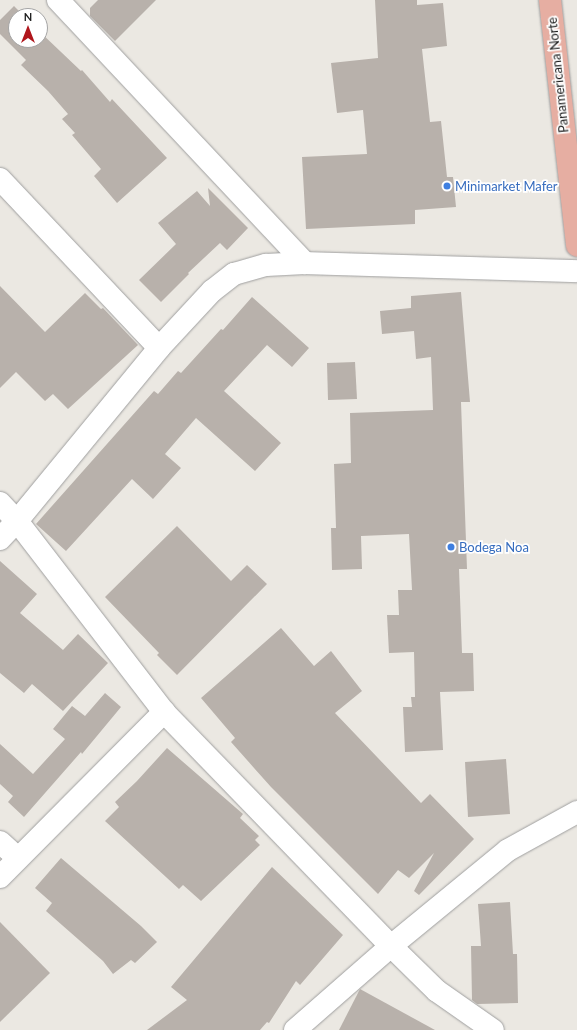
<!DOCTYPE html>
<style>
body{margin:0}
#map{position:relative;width:577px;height:1030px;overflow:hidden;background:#ebe8e2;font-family:Lato,sans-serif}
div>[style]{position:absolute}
.building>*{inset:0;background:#b8b1ab}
.roads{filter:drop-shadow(0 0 1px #9f9f9f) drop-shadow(0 0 1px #9f9f9f)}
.minor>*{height:22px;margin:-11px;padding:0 11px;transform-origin:11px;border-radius:11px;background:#fff}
.trunk>*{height:22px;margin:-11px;padding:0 11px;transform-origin:11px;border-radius:11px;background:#e6aea2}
.dots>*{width:11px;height:11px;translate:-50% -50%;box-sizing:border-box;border:2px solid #fff;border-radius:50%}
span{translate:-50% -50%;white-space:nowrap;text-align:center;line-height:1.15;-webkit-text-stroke:3.5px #fff;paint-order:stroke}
.street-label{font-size:13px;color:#1b1b1b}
.shop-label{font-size:13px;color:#366cbe}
.left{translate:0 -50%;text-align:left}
.north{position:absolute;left:8px;top:8px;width:40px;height:40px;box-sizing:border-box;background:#fff;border:1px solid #a4a4a4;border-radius:50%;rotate:0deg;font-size:11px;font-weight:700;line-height:16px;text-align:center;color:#1b1b1b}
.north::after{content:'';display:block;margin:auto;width:14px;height:18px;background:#b0161c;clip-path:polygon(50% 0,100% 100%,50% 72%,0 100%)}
</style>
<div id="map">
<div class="building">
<div style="clip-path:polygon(98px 0,156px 0,115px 41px,90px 16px,90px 8px)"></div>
<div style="clip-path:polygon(375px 0,417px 0,417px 5px,443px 3px,447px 46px,422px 49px,430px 122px,441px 121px,447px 177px,453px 177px,456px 207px,415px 210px,415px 224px,306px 229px,302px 157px,367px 154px,363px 110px,337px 113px,331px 63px,378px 58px)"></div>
<div style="clip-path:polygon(14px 6px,24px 16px,16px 16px,16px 40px,40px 40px,40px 32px,81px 71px,82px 70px,110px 102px,112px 99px,167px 158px,117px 203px,94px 176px,101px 169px,72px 135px,75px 133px,62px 119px,68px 114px,48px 91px,21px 65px,26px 60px,0 34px,0 20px)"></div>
<div style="clip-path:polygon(208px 188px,248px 228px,227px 250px,220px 243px,188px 273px,189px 274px,161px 302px,139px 280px,176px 244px,158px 223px,197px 191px,210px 206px)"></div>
<div style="clip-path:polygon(0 286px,45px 332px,85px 293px,101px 309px,103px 308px,138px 345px,68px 409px,53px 394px,45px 401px,16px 372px,0 388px)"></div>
<div style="clip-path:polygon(461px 292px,470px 402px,461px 402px,467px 569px,459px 569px,462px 653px,473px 653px,474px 691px,440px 692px,443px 750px,405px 752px,403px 707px,412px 707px,411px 697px,415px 697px,414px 652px,389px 653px,387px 615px,399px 615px,398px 590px,412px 590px,409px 534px,361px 536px,362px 569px,332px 570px,331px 528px,336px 528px,334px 464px,351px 463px,350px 413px,433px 410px,431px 357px,416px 359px,414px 331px,382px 334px,380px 311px,411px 308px,411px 296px)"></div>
<div style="clip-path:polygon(252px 297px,309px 348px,292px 367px,267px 345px,224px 391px,281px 443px,255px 471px,196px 418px,165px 454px,181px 468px,153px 499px,132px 479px,66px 551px,36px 524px,154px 391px,158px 394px,178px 371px,181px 373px,221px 329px,223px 330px)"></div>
<div style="clip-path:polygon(355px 362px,357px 399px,328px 400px,327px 363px)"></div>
<div style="clip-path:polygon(177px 526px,231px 581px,247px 565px,267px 584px,177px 675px,157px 655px,159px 653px,105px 597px)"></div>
<div style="clip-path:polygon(0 561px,37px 594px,20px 613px,63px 650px,78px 634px,108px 663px,63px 711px,32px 684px,24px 693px,0 673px)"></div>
<div style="clip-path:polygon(281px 628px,314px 666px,331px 651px,362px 691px,335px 713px,421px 803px,430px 794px,474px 839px,419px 895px,414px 891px,434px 853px,409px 878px,398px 870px,378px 894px,271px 787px,231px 742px,235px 738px,201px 698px)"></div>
<div style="clip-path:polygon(105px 693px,121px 707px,82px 754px,81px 752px,24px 817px,8px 802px,13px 796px,0 784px,0 744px,33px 774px,65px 739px,53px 729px,72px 706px,85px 716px)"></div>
<div style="clip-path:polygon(167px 748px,243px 814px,240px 818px,259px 836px,255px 840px,260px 845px,201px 901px,183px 885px,179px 889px,105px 821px,119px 807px,115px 802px,137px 781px)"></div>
<div style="clip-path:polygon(506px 759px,510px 814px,468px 817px,465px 762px)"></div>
<div style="clip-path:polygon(61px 858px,141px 926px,157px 942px,135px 963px,131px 960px,113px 974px,103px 961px,46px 911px,52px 903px,35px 888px)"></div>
<div style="clip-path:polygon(272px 867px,343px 935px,300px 985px,296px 981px,269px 1023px,267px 1022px,260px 1030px,147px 1030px,187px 1000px,171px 987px)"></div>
<div style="clip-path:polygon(510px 902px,513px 954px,517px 954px,518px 1003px,477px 1004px,472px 1000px,471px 946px,481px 946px,478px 904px)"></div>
<div style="clip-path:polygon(0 922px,50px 973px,0 1022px)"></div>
<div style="clip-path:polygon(360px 989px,435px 1030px,339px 1030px)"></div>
</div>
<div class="roads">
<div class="minor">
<div style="left:58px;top:0;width:361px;rotate:46.8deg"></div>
<div style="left:0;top:179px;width:232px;rotate:46.7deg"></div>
<div style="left:0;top:503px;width:25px;rotate:47deg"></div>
<div style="left:17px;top:521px;width:241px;rotate:52.4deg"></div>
<div style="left:164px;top:712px;width:326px;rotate:45.9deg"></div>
<div style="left:391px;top:946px;width:64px;rotate:44.4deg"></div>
<div style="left:437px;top:991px;width:68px;rotate:34.9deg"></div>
<div style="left:0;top:539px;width:25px;rotate:-47deg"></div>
<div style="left:17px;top:521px;width:224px;rotate:-50.6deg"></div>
<div style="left:159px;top:348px;width:78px;rotate:-47.1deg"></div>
<div style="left:212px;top:291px;width:28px;rotate:-38deg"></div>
<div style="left:234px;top:274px;width:33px;rotate:-16deg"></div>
<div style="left:266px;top:265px;width:39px;rotate:-3deg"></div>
<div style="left:305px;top:263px;width:272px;rotate:1.7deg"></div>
<div style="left:0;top:842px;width:24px;rotate:42deg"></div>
<div style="left:0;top:877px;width:233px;rotate:-45.2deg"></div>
<div style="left:295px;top:1030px;width:128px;rotate:-41.2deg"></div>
<div style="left:391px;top:946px;width:151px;rotate:-39.4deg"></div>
<div style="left:508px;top:850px;width:79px;rotate:-28.8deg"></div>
</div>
<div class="trunk">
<div style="left:550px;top:0;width:247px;rotate:83.7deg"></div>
</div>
</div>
<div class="dots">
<div style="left:447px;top:186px;background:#3f7fe0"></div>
<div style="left:451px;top:547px;background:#3f7fe0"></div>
</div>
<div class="street-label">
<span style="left:558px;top:75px;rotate:-96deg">Panamericana Norte</span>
</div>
<div class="shop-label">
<span class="left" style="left:455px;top:186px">Minimarket Mafer</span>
<span class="left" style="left:459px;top:547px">Bodega Noa</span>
</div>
<div class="north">N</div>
</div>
